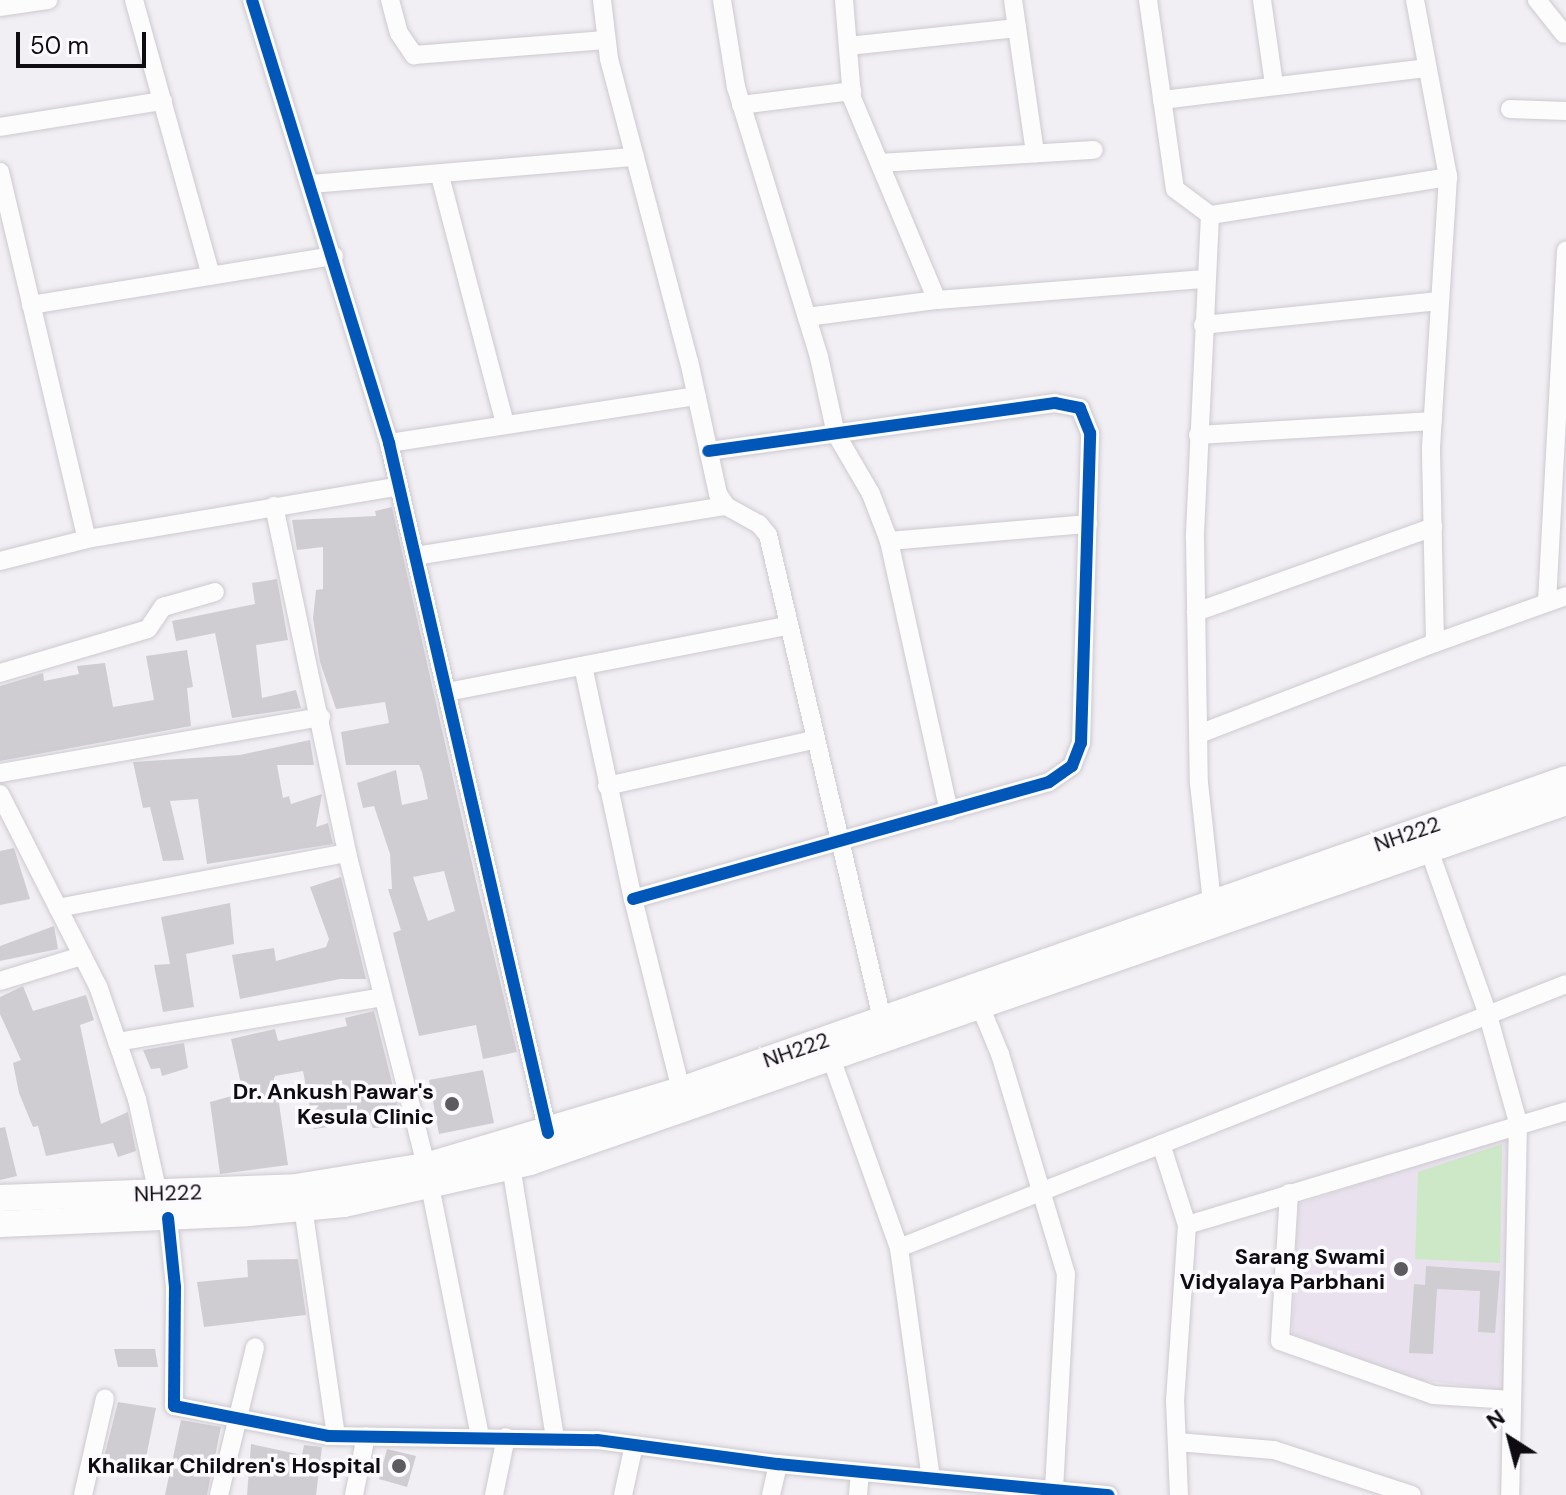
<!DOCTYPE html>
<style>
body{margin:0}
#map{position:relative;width:1566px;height:1495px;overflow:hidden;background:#f1eef4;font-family:"DM Sans",sans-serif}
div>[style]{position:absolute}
.built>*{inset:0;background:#e9e2ee}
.green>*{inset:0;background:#cde8c6}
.building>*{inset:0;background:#cfcdd2}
.roads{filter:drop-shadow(0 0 2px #cdcacf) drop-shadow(0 0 2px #cdcacf)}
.minor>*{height:18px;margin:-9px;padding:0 9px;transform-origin:9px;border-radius:9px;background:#fdfcfd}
.highway>*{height:26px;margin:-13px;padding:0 13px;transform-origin:13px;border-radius:13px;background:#fdfcfd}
.cycleway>*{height:12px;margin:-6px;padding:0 6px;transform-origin:6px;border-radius:6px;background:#0057b8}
.dots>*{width:22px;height:22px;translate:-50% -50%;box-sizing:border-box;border:4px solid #fcfaff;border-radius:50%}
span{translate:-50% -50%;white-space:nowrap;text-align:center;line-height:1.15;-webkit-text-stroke:7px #fcfaff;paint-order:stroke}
.street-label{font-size:22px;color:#0e0c10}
.poi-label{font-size:22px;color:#0e0c10;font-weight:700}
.right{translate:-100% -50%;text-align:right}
.north{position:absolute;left:1470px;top:1399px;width:80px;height:80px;-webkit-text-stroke:6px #fcfaff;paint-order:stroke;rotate:324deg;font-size:22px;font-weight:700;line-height:32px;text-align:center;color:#0e0c10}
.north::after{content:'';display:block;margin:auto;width:28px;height:36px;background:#0e0c10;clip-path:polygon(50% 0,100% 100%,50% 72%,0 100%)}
.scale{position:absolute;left:16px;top:32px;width:130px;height:36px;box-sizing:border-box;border:4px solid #0e0c10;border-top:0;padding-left:10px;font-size:24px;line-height:28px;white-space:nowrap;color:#0e0c10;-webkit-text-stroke:6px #fcfaff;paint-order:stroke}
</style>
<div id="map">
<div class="built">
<div style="clip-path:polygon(1509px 1135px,1503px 1390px,1415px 1380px,1292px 1334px,1298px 1204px)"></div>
</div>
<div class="green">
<div style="clip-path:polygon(1502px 1144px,1500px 1263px,1415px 1259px,1418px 1172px)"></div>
</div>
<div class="building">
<div style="clip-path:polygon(evenodd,392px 507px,476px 881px,517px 1052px,483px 1059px,476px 1025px,419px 1036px,393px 933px,401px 930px,388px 889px,392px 889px,390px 854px,374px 806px,363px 808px,357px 783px,396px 770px,402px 805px,428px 799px,422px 772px,419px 765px,346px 765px,341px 732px,389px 723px,385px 702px,336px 709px,320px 662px,313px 618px,316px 590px,323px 589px,323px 547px,297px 550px,292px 520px,376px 516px,375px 511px,392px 507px,444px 871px,455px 911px,428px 921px,413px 877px,444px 871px)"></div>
<div style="clip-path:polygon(277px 579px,288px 640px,256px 645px,262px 698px,296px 690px,301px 708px,232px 718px,215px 633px,176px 641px,172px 621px,255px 604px,252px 583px)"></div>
<div style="clip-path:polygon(187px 650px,193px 687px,187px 688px,191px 726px,0 761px,0 686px,43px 673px,44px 681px,79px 674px,77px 666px,105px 663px,113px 707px,154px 700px,146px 656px)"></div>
<div style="clip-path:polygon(310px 740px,314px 765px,277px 765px,283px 798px,289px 796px,291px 804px,322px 794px,316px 827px,328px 823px,333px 844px,207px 864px,198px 799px,170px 801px,184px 860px,163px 861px,150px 807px,143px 808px,133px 762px,240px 755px)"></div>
<div style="clip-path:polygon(14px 848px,30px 899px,0 905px,0 851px)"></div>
<div style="clip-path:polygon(341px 877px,366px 979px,340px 979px,240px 999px,232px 955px,274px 948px,276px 961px,326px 947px,329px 939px,310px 887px)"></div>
<div style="clip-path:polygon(230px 903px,234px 944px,186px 954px,194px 1007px,163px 1012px,154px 965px,170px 964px,161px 917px)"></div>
<div style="clip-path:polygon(54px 926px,58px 949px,0 961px,0 946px)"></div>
<div style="clip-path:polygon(23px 986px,33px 1011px,86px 995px,94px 1020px,80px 1025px,101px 1124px,128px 1112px,136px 1151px,118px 1157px,113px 1143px,46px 1156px,38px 1126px,33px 1127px,19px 1093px,13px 1063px,21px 1060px,0 1014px,0 997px)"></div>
<div style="clip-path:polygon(374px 1011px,403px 1126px,373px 1128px,370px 1121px,314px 1129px,303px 1071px,275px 1076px,288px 1165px,220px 1174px,210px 1102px,243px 1093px,231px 1039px,275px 1029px,278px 1041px,347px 1026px,345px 1018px)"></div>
<div style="clip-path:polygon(184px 1043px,188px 1068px,162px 1076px,160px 1068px,151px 1069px,143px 1050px)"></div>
<div style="clip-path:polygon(483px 1070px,494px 1123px,439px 1134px,429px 1080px)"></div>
<div style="clip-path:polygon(5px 1127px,17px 1176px,0 1180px,0 1128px)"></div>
<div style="clip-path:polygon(298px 1259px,306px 1315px,204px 1327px,197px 1282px,248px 1277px,247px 1260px)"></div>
<div style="clip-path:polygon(1426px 1266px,1500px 1271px,1495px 1333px,1478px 1332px,1480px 1291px,1437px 1289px,1433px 1354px,1409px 1353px,1414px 1284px,1425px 1285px)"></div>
<div style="clip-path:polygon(114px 1349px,155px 1349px,158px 1367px,118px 1367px)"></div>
<div style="clip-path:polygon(118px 1402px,156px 1408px,142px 1477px,101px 1469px)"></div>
<div style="clip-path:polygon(181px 1420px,221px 1427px,207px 1495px,165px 1495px)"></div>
<div style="clip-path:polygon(251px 1444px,302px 1455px,304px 1445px,322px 1447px,316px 1495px,247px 1495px)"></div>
<div style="clip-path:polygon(387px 1449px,416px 1456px,407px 1487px,379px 1479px)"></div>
</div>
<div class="roads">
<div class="minor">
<div style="left:134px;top:0;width:286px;rotate:74.4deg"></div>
<div style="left:252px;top:0;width:464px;rotate:72.8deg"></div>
<div style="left:389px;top:443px;width:708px;rotate:77.02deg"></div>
<div style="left:390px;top:0;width:34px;rotate:75deg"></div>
<div style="left:399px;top:33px;width:27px;rotate:56deg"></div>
<div style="left:414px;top:55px;width:192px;rotate:-4.5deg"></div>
<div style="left:602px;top:0;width:59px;rotate:83.2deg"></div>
<div style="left:609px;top:59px;width:312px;rotate:75.2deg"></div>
<div style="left:689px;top:361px;width:136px;rotate:77.7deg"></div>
<div style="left:718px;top:494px;width:14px;rotate:56deg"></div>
<div style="left:726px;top:506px;width:38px;rotate:29deg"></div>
<div style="left:759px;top:524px;width:14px;rotate:51deg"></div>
<div style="left:768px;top:535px;width:510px;rotate:76.73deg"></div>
<div style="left:722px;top:0;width:88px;rotate:80.9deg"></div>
<div style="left:736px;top:87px;width:282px;rotate:72.9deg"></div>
<div style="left:819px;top:357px;width:79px;rotate:77.6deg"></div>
<div style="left:836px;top:434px;width:69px;rotate:59.7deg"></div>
<div style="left:871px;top:494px;width:50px;rotate:69deg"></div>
<div style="left:889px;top:541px;width:277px;rotate:77.5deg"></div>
<div style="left:844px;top:0;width:98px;rotate:85.3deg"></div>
<div style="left:852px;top:98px;width:219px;rotate:67.2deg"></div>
<div style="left:937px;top:300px;width:269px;rotate:-4.5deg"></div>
<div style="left:1013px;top:0;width:155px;rotate:81.8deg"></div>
<div style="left:1148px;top:0;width:191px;rotate:81.9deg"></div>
<div style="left:1175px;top:189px;width:44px;rotate:36.6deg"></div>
<div style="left:1210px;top:215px;width:324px;rotate:92.7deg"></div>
<div style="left:1195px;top:539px;width:244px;rotate:89.1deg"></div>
<div style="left:1199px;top:783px;width:120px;rotate:83.8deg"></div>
<div style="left:1262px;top:0;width:85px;rotate:81.9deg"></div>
<div style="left:1415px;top:0;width:180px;rotate:79.4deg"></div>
<div style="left:1537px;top:0;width:43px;rotate:51.5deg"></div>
<div style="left:0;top:7px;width:49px;rotate:-8.3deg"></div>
<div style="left:848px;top:46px;width:170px;rotate:-6.1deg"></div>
<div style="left:1162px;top:100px;width:267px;rotate:-6.9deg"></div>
<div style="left:741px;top:105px;width:112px;rotate:-7.2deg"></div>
<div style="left:1510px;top:109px;width:56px;rotate:2deg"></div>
<div style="left:0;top:127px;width:165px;rotate:-9.1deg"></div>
<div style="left:880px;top:163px;width:214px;rotate:-3.5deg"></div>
<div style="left:0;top:172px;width:377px;rotate:76.7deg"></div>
<div style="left:440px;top:176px;width:256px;rotate:75.3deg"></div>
<div style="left:311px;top:184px;width:325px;rotate:-4.8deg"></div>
<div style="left:31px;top:305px;width:307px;rotate:-9.2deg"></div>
<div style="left:807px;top:317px;width:131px;rotate:-7.5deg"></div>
<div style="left:1203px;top:325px;width:238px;rotate:-5.8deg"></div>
<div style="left:1198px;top:435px;width:235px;rotate:-3.4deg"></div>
<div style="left:389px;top:443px;width:311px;rotate:-8.7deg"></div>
<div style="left:274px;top:506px;width:355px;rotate:78.1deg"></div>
<div style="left:347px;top:853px;width:323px;rotate:75.8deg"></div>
<div style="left:426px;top:1166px;width:275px;rotate:78.7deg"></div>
<div style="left:889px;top:541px;width:200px;rotate:-4.9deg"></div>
<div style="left:416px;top:556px;width:314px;rotate:-9.2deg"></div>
<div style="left:0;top:561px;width:90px;rotate:-14.2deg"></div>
<div style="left:87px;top:539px;width:316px;rotate:-9.6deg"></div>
<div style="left:1547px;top:602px;width:352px;rotate:-86.9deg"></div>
<div style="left:1196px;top:612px;width:252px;rotate:-19.7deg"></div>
<div style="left:1435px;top:643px;width:139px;rotate:-19.7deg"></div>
<div style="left:583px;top:666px;width:238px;rotate:77.9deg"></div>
<div style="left:633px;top:899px;width:197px;rotate:75.9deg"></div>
<div style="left:0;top:673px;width:154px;rotate:-16.6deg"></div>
<div style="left:148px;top:629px;width:27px;rotate:-56deg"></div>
<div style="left:163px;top:607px;width:54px;rotate:-16.1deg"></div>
<div style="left:447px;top:692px;width:345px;rotate:-11deg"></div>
<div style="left:1199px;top:734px;width:253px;rotate:-21.1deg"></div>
<div style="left:1435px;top:643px;width:196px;rotate:-91.2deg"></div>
<div style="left:1431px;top:447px;width:271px;rotate:-86.4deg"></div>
<div style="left:1448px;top:177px;width:241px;rotate:170.9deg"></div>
<div style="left:0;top:773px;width:326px;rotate:-9.9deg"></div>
<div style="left:607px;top:786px;width:211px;rotate:-12.6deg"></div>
<div style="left:0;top:794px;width:216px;rotate:63deg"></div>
<div style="left:98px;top:986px;width:120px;rotate:71deg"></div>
<div style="left:137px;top:1099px;width:97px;rotate:77.5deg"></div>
<div style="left:1429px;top:850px;width:172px;rotate:70.3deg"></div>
<div style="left:1487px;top:1012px;width:114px;rotate:74.3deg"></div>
<div style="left:1518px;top:1122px;width:373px;rotate:91.2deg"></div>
<div style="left:633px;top:899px;width:432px;rotate:-15.7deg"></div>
<div style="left:1049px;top:782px;width:28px;rotate:-35deg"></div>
<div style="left:1072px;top:766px;width:25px;rotate:-69deg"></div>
<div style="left:1081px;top:743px;width:310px;rotate:-88.3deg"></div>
<div style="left:1090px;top:433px;width:27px;rotate:-112deg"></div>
<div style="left:1080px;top:408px;width:25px;rotate:-169deg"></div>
<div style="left:1055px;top:403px;width:350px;rotate:172.1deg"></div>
<div style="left:58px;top:908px;width:294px;rotate:-10.8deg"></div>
<div style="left:0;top:981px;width:86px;rotate:-17deg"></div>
<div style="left:980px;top:1006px;width:52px;rotate:67.4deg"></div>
<div style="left:1000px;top:1054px;width:230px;rotate:73.3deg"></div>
<div style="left:1066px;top:1274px;width:214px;rotate:93.2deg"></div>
<div style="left:117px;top:1042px;width:269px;rotate:-9.6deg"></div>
<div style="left:831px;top:1058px;width:202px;rotate:70.3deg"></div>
<div style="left:899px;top:1248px;width:233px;rotate:82.1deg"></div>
<div style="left:1161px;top:1144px;width:85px;rotate:72.2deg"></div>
<div style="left:1187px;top:1225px;width:175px;rotate:93.9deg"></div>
<div style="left:1175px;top:1400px;width:95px;rotate:87.6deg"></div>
<div style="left:511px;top:1166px;width:277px;rotate:80.8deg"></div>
<div style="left:1289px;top:1193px;width:148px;rotate:93.5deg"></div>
<div style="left:1280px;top:1341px;width:162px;rotate:19.4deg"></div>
<div style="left:1433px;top:1395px;width:79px;rotate:3.6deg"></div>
<div style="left:303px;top:1207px;width:231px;rotate:81.8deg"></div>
<div style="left:168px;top:1218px;width:69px;rotate:84.2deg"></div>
<div style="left:175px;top:1287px;width:119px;rotate:90.5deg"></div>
<div style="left:174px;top:1406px;width:157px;rotate:11deg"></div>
<div style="left:328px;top:1436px;width:269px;rotate:0.9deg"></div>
<div style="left:597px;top:1440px;width:183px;rotate:7.6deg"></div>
<div style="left:778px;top:1464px;width:332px;rotate:5.4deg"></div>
<div style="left:1187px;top:1225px;width:396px;rotate:-16.7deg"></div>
<div style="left:899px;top:1248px;width:717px;rotate:-21.59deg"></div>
<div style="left:1177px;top:1442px;width:97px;rotate:4.7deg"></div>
<div style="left:1274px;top:1450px;width:145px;rotate:18.1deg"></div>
<div style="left:83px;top:1495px;width:99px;rotate:-77.2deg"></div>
<div style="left:219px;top:1495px;width:152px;rotate:-76.3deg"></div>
<div style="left:354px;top:1495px;width:60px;rotate:-78.5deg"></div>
<div style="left:494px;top:1495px;width:59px;rotate:-78.3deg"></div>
<div style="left:623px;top:1495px;width:51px;rotate:-77.6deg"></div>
<div style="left:771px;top:1495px;width:32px;rotate:-77deg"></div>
<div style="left:858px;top:1495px;width:23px;rotate:-85deg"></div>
</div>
<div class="highway">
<div style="left:0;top:1198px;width:296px;rotate:-2.1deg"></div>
<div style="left:296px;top:1187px;width:132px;rotate:-9.2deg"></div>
<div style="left:426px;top:1166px;width:266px;rotate:-16.6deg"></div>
<div style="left:681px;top:1090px;width:938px;rotate:-19.36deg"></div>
<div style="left:0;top:1224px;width:248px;rotate:-2.5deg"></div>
<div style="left:248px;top:1213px;width:96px;rotate:-5.4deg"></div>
<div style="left:344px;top:1204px;width:191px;rotate:-12.7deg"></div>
<div style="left:530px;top:1162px;width:1097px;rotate:-19.16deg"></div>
</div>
</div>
<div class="cycleway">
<div style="left:252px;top:0;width:464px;rotate:72.8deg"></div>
<div style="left:389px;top:443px;width:708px;rotate:77.02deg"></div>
<div style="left:633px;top:899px;width:432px;rotate:-15.7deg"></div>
<div style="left:1049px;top:782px;width:28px;rotate:-35deg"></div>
<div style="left:1072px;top:766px;width:25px;rotate:-69deg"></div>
<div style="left:1081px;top:743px;width:310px;rotate:-88.3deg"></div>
<div style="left:1090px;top:433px;width:27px;rotate:-112deg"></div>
<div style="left:1080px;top:408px;width:25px;rotate:-169deg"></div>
<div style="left:1055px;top:403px;width:350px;rotate:172.1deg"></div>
<div style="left:168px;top:1218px;width:69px;rotate:84.2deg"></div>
<div style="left:175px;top:1287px;width:119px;rotate:90.5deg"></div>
<div style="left:174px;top:1406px;width:157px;rotate:11deg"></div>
<div style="left:328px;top:1436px;width:269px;rotate:0.9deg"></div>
<div style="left:597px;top:1440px;width:183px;rotate:7.6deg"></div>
<div style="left:778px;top:1464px;width:332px;rotate:5.4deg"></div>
</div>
<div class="dots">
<div style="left:452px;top:1104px;background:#5d5b60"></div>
<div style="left:1401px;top:1269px;background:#5d5b60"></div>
<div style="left:399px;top:1466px;background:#5d5b60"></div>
</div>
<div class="street-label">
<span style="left:1407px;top:834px;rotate:-19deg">NH222</span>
<span style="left:796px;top:1050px;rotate:-19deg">NH222</span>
<span style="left:168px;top:1193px;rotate:-2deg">NH222</span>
</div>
<div class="poi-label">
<span class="right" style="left:434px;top:1104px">Dr. Ankush Pawar's<br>Kesula Clinic</span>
<span class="right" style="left:1385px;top:1269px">Sarang Swami<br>Vidyalaya Parbhani</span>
<span class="right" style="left:381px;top:1466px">Khalikar Children's Hospital</span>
</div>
<div class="north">N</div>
<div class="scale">50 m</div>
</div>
